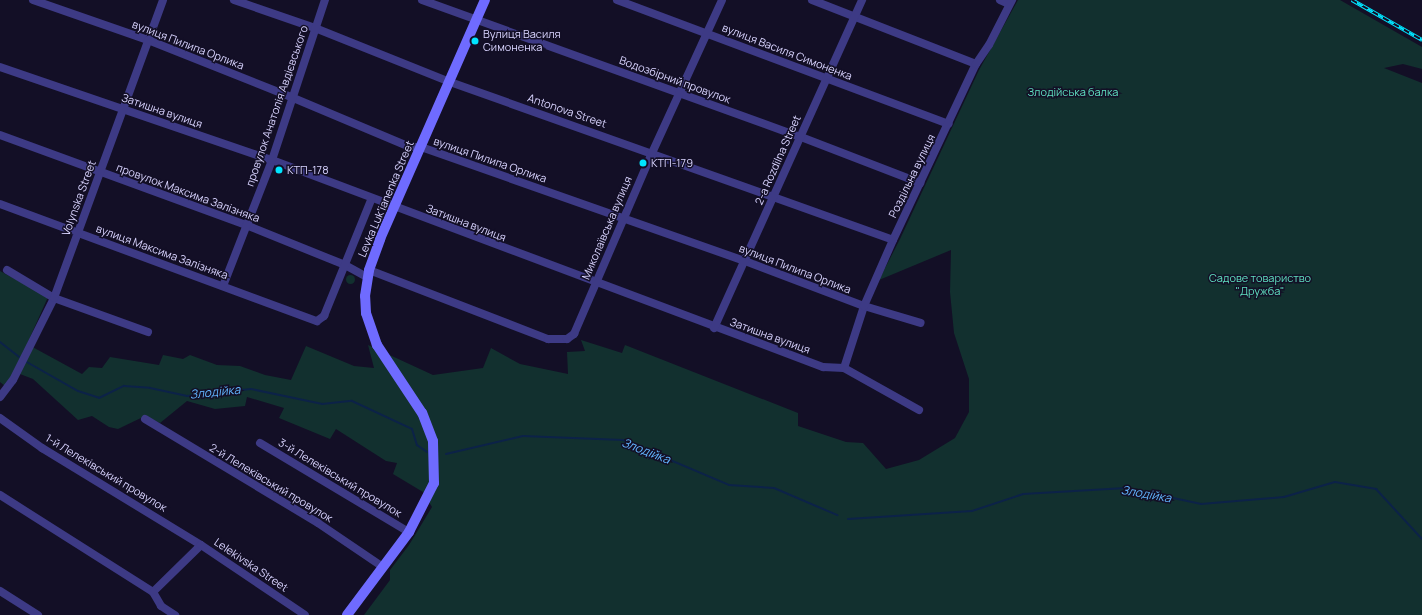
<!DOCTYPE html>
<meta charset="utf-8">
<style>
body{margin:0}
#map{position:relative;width:1422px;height:615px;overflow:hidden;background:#130f26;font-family:Manrope,sans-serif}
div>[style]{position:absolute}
.green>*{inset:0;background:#12302f}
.round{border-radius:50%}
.stream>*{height:2px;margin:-1px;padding:0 1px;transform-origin:1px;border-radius:1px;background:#0c2248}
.street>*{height:8px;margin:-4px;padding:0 4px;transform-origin:4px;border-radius:4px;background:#3d3a85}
.secondary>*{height:10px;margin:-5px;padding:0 5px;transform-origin:5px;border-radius:5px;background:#6f6bff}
.rail>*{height:3.5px;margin-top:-1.75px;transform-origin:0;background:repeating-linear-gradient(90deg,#130f26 0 6px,#00e5ff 0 12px);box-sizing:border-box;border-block:1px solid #00e5ff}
.dots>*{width:11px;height:11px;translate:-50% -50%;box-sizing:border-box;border:2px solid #130f26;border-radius:50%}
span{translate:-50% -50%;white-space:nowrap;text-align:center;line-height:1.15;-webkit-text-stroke:3px #130f26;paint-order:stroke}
.poi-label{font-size:11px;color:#d9d4ff}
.left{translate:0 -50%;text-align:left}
.street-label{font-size:11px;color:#d9d4ff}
.park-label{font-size:11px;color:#5fe0c0}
.water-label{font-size:12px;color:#62b6ff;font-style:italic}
</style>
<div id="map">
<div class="green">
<div style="clip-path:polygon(1018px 0,1340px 0,1422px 47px,1422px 69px,1403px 64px,1384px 68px,1422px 83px,1422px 615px,364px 615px,390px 580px,390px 570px,409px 545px,432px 507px,423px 492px,393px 474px,397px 463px,386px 461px,336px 429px,330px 439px,279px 418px,284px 408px,247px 397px,245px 406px,215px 409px,187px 401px,160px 423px,145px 416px,118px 429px,109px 427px,92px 416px,78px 420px,33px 379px,20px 374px,10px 390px,0 382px,0 271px,48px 297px,27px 344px,82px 374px,89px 367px,102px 368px,110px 357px,159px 365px,163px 355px,183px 359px,190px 355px,217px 365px,240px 366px,265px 375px,291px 380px,306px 346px,354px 366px,374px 368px,368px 345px,433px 375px,483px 368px,491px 348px,520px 364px,568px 374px,567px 352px,585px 351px,581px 340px,622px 353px,625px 345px,798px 413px,798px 426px,846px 442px,863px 443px,886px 469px,919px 460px,955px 438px,969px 412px,969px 379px,954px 333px,950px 292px,951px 250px,879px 280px,900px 239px,979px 70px)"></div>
<div class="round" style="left:345.5px;top:274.5px;width:9px;height:9px"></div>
</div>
<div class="stream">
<div style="left:0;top:342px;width:28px;rotate:38deg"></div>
<div style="left:25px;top:361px;width:61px;rotate:29.5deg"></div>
<div style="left:78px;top:391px;width:22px;rotate:18deg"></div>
<div style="left:99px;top:398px;width:28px;rotate:-26deg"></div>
<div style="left:124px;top:386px;width:26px;rotate:4deg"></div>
<div style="left:150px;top:388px;width:38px;rotate:12deg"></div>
<div style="left:187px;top:396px;width:64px;rotate:-6.2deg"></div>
<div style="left:251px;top:389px;width:73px;rotate:11.9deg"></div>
<div style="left:322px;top:404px;width:30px;rotate:-6deg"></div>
<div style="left:352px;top:401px;width:66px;rotate:25deg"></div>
<div style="left:412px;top:429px;width:17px;rotate:73deg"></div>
<div style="left:417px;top:445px;width:12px;rotate:35deg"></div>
<div style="left:446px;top:454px;width:79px;rotate:-13.2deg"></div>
<div style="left:523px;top:436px;width:100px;rotate:2.3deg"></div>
<div style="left:623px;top:440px;width:115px;rotate:23deg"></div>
<div style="left:729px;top:485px;width:45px;rotate:3.8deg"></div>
<div style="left:774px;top:488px;width:69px;rotate:23.2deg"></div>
<div style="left:848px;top:519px;width:124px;rotate:-3.7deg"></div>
<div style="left:972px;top:511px;width:54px;rotate:-18.4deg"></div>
<div style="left:1023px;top:494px;width:103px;rotate:-3.3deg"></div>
<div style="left:1126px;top:488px;width:77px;rotate:12deg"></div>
<div style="left:1201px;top:504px;width:83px;rotate:-4.8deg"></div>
<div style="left:1284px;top:497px;width:53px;rotate:-16.4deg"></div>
<div style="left:1335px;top:482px;width:42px;rotate:9.7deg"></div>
<div style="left:1376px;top:489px;width:68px;rotate:47.4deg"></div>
</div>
<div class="street">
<div style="left:33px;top:0;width:122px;rotate:19.2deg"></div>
<div style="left:148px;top:40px;width:154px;rotate:21.7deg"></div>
<div style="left:291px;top:97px;width:129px;rotate:22.8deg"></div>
<div style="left:410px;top:147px;width:11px"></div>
<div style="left:421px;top:147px;width:343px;rotate:19.4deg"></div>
<div style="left:745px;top:261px;width:127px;rotate:20.7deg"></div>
<div style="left:864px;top:306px;width:59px;rotate:16.6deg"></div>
<div style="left:234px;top:0;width:86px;rotate:19.1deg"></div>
<div style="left:315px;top:28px;width:145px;rotate:21.8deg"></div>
<div style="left:450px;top:82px;width:470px;rotate:19.6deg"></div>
<div style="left:422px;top:0;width:403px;rotate:19.9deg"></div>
<div style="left:801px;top:137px;width:128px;rotate:21.1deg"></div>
<div style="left:617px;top:0;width:354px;rotate:20.5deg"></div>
<div style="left:812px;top:0;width:176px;rotate:21.3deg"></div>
<div style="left:1000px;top:0;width:10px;rotate:24deg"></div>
<div style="left:0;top:67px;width:287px;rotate:18.9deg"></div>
<div style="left:272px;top:160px;width:589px;rotate:20.59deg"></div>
<div style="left:823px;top:367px;width:21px;rotate:3deg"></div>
<div style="left:844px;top:368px;width:86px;rotate:29.2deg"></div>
<div style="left:0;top:135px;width:262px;rotate:20.1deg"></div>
<div style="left:246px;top:225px;width:107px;rotate:22deg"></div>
<div style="left:345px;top:265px;width:25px;rotate:29deg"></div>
<div style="left:0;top:204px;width:338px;rotate:20.3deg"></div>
<div style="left:317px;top:321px;width:9px;rotate:-36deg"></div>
<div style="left:324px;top:316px;width:127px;rotate:-67.9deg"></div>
<div style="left:7px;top:270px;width:55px;rotate:30.8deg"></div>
<div style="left:54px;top:298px;width:100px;rotate:19.9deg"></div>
<div style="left:369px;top:270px;width:192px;rotate:21.1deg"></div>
<div style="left:548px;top:339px;width:19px"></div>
<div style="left:567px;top:339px;width:9px;rotate:-36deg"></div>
<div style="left:574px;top:334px;width:197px;rotate:-66.7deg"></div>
<div style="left:652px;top:153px;width:168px;rotate:-65.4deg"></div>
<div style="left:223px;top:286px;width:135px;rotate:-68.7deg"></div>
<div style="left:272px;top:160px;width:169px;rotate:-71.7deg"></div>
<div style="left:714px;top:328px;width:360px;rotate:-65.7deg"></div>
<div style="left:844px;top:368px;width:65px;rotate:-72.1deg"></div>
<div style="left:864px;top:306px;width:72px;rotate:-66.3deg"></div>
<div style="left:893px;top:240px;width:195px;rotate:-64.8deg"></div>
<div style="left:976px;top:64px;width:23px;rotate:-56deg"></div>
<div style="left:989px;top:45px;width:51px;rotate:-62.9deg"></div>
<div style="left:0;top:397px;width:21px;rotate:-53deg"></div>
<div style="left:13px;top:380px;width:92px;rotate:-63.4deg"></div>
<div style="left:54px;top:298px;width:317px;rotate:-69.9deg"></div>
<div style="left:0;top:418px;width:52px;rotate:35.5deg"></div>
<div style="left:42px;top:448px;width:186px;rotate:31.4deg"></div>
<div style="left:145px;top:419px;width:202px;rotate:31deg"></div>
<div style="left:318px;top:523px;width:78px;rotate:34.1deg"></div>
<div style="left:260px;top:443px;width:174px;rotate:30.9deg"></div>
<div style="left:0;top:495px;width:181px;rotate:32.4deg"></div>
<div style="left:153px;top:592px;width:67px;rotate:-44.4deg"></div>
<div style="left:201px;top:545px;width:125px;rotate:33.9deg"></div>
<div style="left:0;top:591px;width:45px;rotate:32.3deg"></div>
<div style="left:153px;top:592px;width:16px;rotate:60deg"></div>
<div style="left:161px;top:606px;width:17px;rotate:33deg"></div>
</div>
<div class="secondary">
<div style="left:347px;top:615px;width:104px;rotate:-53.2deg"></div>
<div style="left:409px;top:532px;width:55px;rotate:-63deg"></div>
<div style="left:434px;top:483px;width:42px;rotate:-91.4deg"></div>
<div style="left:433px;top:441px;width:30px;rotate:-111deg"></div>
<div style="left:422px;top:413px;width:82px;rotate:-123.5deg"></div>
<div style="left:377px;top:345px;width:34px;rotate:-109deg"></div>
<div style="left:366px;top:313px;width:17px;rotate:-93deg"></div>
<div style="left:365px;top:296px;width:26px;rotate:-81deg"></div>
<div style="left:369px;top:270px;width:33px;rotate:-70deg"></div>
<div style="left:380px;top:239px;width:261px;rotate:-66.3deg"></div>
</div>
<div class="rail">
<div style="left:1352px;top:0;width:81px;rotate:29.7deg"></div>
</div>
<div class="dots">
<div style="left:475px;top:41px;background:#00e5ff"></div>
<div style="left:643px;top:163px;background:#00e5ff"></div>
<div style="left:279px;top:170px;background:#00e5ff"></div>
</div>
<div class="poi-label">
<span class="left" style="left:483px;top:41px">Вулиця Василя<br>Симоненка</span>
<span class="left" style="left:651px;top:163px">КТП-179</span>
<span class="left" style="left:287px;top:170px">КТП-178</span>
</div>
<div class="street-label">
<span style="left:188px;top:45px;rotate:21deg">вулиця Пилипа Орлика</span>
<span style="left:787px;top:52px;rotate:21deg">вулиця Василя Симоненка</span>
<span style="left:675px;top:80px;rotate:20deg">Водозбірний провулок</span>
<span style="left:277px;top:106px;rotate:-71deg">провулок Анатолія Авдієвського</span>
<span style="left:162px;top:111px;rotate:19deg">Затишна вулиця</span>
<span style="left:567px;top:111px;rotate:19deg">Antonova Street</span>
<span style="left:490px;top:160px;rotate:19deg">вулиця Пилипа Орлика</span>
<span style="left:778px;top:160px;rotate:-66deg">2-a Rozdilna Street</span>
<span style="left:912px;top:176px;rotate:-64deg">Роздільна вулиця</span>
<span style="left:188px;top:193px;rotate:20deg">провулок Максима Залізняка</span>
<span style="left:79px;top:198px;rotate:-70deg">Volynska Street</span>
<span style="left:386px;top:199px;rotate:-67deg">Levka Lukʼianenka Street</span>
<span style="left:466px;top:223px;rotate:21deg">Затишна вулиця</span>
<span style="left:607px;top:228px;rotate:-67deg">Миколаївська вулиця</span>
<span style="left:162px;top:252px;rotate:20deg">вулиця Максима Залізняка</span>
<span style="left:795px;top:269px;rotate:21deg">вулиця Пилипа Орлика</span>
<span style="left:770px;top:336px;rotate:20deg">Затишна вулиця</span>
<span style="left:106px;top:473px;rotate:31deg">1-й Лелеківський провулок</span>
<span style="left:340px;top:478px;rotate:31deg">3-й Лелеківський провулок</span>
<span style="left:271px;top:483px;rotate:31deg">2-й Лелеківський провулок</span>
<span style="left:251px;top:565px;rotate:34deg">Lelekivska Street</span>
</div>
<div class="park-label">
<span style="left:1073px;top:92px">Злодійська балка</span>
<span style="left:1260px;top:285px">Садове товариство<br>"Дружба"</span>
</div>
<div class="water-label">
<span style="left:215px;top:392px;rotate:-6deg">Злодійка</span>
<span style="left:646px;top:451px;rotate:21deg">Злодійка</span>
<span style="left:1146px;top:494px;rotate:10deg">Злодійка</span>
</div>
</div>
